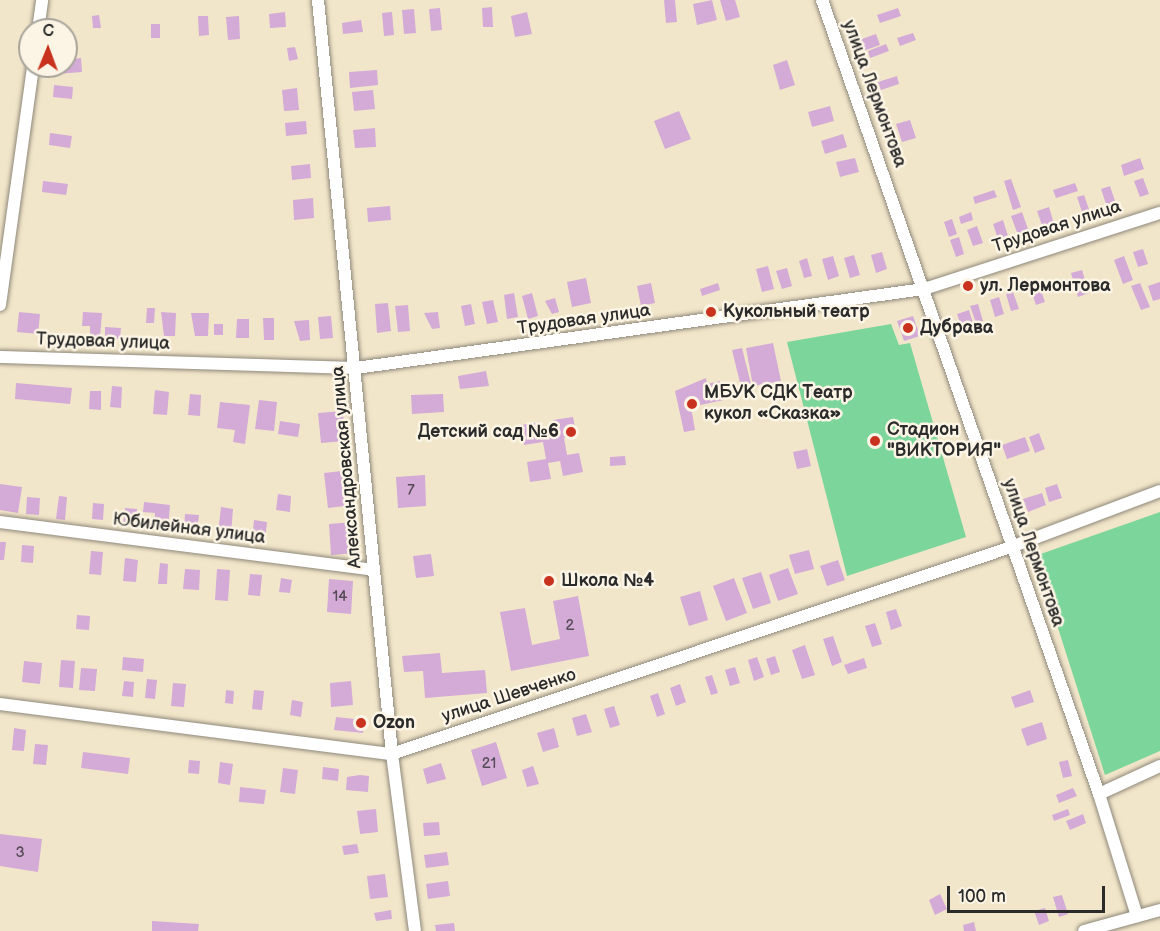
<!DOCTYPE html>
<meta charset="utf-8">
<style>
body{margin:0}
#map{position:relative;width:1160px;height:931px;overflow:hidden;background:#f2e6ca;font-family:"Balsamiq Sans",sans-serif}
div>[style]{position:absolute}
.green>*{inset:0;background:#7cd69c}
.building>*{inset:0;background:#d3abd6}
.roads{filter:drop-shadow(0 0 2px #8e887a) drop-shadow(0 0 2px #8e887a)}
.minor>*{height:12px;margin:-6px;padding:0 6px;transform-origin:6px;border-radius:6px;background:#fff}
.dots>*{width:16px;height:16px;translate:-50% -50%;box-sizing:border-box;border:3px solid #fcf5e5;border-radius:50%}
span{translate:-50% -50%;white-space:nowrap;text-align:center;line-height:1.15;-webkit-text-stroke:5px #fcf5e5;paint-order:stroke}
.number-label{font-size:15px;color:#554b56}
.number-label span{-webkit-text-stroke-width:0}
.street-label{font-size:18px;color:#2b2b2b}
.poi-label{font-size:18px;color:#2b2b2b;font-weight:700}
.left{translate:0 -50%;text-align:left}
.right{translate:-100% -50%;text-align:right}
.north{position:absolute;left:18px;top:18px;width:60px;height:60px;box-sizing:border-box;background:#fcf5e5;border:2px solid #a8a49b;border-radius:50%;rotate:1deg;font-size:16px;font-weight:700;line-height:24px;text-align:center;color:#2b2b2b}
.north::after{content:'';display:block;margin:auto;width:21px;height:27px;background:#c8321e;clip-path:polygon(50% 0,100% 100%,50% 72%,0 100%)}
.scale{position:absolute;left:947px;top:886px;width:158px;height:27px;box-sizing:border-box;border:3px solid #2b2b2b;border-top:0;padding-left:8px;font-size:18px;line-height:21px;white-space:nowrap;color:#2b2b2b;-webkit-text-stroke:4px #fcf5e5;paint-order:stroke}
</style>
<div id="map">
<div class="green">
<div style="clip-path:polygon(891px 324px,899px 345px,910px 343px,966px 537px,847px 576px,787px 342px)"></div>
<div style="clip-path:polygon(1160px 512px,1160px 751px,1105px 775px,1035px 556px)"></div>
</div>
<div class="building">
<div style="clip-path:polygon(664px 0,675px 0,677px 22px,666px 23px)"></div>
<div style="clip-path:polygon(712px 0,717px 20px,697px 25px,693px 4px)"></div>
<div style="clip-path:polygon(720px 0,735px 0,740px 17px,726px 21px)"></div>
<div style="clip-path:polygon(492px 7px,493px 27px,483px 27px,482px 8px)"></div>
<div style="clip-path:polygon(440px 8px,442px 30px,431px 31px,429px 9px)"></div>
<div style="clip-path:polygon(898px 8px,901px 16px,880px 23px,877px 15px)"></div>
<div style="clip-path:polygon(414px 9px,416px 33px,404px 34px,402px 10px)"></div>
<div style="clip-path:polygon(285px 12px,286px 27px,270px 28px,269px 14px)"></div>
<div style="clip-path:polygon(392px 12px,394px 35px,384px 36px,382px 13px)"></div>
<div style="clip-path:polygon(527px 12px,532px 34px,515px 37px,511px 16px)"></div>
<div style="clip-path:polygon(99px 15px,101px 28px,93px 28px,92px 16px)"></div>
<div style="clip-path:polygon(198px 16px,208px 16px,209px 35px,199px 36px)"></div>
<div style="clip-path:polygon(239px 16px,240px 39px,228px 40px,226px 17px)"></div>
<div style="clip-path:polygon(361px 20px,363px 32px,343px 34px,342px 23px)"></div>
<div style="clip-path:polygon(151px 24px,160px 24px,160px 38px,151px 38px)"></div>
<div style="clip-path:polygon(913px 33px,916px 40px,900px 46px,897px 38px)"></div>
<div style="clip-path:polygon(876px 34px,880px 45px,863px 51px,859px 40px)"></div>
<div style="clip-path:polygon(886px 44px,889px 51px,870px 58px,868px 51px)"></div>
<div style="clip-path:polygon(295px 47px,298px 59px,289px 61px,287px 48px)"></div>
<div style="clip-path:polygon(81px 58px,82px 72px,57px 74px,57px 66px,66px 66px,66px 60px)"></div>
<div style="clip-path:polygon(787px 60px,795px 85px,780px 90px,773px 65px)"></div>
<div style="clip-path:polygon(377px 70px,378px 85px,350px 88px,349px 72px)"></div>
<div style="clip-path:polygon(897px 76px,899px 84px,881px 90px,878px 82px)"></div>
<div style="clip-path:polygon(54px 85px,73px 87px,72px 99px,53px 97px)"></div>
<div style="clip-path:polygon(297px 88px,299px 110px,284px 111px,282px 90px)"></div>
<div style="clip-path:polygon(373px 90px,375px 109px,354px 111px,352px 92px)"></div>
<div style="clip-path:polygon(830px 106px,834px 121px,812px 127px,808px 112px)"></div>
<div style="clip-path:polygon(679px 111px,691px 139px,665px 149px,654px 121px)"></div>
<div style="clip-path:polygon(910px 120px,916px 138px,902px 142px,896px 124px)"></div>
<div style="clip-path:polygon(306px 121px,307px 134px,286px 136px,285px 123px)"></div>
<div style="clip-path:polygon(375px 128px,376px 147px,355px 148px,353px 130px)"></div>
<div style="clip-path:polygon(50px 133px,72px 136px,70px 148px,49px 145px)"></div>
<div style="clip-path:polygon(843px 134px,847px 147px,825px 154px,821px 141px)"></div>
<div style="clip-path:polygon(855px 158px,859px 172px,840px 177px,836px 162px)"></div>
<div style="clip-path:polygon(1140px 158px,1144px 169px,1124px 176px,1121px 165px)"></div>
<div style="clip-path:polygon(310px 164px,311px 178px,292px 180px,291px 166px)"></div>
<div style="clip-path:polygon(1143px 178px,1149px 194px,1140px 197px,1134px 181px)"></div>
<div style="clip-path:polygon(1011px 179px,1021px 207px,1013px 210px,1004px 181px)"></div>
<div style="clip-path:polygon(43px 181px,68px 184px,66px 195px,42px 192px)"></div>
<div style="clip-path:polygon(1075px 183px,1078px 191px,1056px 198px,1053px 190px)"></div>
<div style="clip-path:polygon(1110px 186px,1116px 204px,1107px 207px,1101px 189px)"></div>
<div style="clip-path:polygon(994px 190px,997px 197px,975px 204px,973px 197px)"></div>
<div style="clip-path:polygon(1084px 195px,1090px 212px,1083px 215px,1077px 197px)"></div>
<div style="clip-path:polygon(313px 198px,314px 218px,294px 220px,293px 200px)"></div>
<div style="clip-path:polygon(390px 206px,391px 220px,368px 222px,367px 208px)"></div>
<div style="clip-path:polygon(1049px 207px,1054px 224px,1043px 228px,1037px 211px)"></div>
<div style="clip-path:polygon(971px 212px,973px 220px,961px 224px,959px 217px)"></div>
<div style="clip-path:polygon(1022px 212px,1029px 232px,1018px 235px,1011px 216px)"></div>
<div style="clip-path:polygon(952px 219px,957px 234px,949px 237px,944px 222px)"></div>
<div style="clip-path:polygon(1003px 220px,1008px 236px,998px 239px,993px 224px)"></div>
<div style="clip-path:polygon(977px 226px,983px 243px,973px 246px,967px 230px)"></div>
<div style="clip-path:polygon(959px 237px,964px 254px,956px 257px,950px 240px)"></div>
<div style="clip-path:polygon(1143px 249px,1148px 264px,1138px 267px,1133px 252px)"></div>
<div style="clip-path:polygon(882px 252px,887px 269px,876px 273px,871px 255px)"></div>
<div style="clip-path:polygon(854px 255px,860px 275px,850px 278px,844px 258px)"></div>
<div style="clip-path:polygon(833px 256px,839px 276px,828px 280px,822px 259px)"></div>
<div style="clip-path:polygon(1124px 256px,1133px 280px,1123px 284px,1114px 260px)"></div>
<div style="clip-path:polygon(807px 258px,812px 276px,804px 278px,799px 261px)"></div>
<div style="clip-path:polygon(768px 266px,774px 289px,762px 292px,756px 269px)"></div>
<div style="clip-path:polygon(787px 268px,792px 286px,782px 289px,776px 271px)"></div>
<div style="clip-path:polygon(1082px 270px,1089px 293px,1078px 297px,1071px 273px)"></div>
<div style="clip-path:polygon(586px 278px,591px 303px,572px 307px,567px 282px)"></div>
<div style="clip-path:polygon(1160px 282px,1160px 299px,1153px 301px,1148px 286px)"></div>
<div style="clip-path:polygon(651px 283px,655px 303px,641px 306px,637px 286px)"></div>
<div style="clip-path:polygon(718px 283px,720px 290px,702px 296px,700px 289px)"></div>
<div style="clip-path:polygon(1140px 283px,1150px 307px,1141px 310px,1131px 286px)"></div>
<div style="clip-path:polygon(1039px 285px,1045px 302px,1036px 305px,1030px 288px)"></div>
<div style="clip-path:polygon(1013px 292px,1019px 309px,1011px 311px,1006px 294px)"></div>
<div style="clip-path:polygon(514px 293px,518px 317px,507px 319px,504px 295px)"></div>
<div style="clip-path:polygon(532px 293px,538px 316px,528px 319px,522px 296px)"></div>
<div style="clip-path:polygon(999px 297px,1004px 314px,995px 317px,990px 300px)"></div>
<div style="clip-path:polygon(555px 298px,559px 312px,552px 314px,545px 301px)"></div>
<div style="clip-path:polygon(493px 300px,498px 322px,487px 324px,482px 302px)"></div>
<div style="clip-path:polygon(388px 303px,391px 331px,377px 333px,375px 304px)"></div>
<div style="clip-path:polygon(471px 304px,475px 324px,465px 326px,461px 306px)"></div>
<div style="clip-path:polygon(978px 304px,983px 321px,976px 323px,970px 306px)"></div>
<div style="clip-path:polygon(408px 305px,410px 331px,398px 332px,395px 306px)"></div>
<div style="clip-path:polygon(147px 308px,155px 308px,154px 323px,146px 323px)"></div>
<div style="clip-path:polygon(969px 310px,974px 326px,962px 329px,957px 314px)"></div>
<div style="clip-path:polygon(19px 312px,40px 314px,38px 334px,17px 332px)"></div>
<div style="clip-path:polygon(83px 312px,102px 313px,100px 338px,90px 338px,90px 326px,82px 326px)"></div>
<div style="clip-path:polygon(161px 312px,176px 313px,175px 336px,164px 336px)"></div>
<div style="clip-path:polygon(438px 312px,440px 328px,432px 329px,424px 313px)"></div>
<div style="clip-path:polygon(191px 313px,209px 313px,208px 336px,195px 336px)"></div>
<div style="clip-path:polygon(331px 316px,333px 338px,320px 339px,318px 317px)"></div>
<div style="clip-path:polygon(913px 316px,920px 336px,904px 341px,897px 321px)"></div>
<div style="clip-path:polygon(263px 318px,274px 318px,274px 340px,264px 340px)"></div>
<div style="clip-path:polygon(237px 319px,249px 319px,249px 338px,236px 338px)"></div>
<div style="clip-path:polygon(309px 320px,310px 340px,300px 341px,294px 321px)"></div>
<div style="clip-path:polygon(214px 324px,223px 324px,223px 335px,214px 335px)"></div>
<div style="clip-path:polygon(105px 327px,121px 328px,120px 339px,105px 338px)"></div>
<div style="clip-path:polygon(773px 343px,781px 381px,753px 386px,746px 348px)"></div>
<div style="clip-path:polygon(742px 348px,753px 392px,743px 395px,732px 350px)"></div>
<div style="clip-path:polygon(486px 371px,489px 386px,460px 389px,458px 376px)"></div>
<div style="clip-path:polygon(706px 378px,707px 384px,720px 381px,724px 400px,691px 407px,695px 430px,684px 432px,675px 391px)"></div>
<div style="clip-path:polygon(16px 383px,72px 388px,70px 404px,15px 399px)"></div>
<div style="clip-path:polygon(112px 386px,122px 387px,121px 408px,110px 407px)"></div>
<div style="clip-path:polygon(155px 390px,169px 392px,167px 415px,153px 414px)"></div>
<div style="clip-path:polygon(90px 391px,101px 391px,101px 410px,89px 409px)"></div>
<div style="clip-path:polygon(190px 394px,201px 395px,200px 416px,188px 415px)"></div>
<div style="clip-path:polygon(443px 394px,444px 412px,412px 414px,411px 395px)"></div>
<div style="clip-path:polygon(259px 400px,277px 402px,274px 431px,255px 429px)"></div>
<div style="clip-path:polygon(220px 402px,250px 405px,245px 444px,233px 442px,235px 430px,217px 428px)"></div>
<div style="clip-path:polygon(343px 411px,345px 441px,321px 443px,318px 413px)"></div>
<div style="clip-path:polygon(573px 417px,577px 436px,564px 438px,567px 455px,579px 453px,583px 472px,563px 476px,560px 461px,548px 463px,551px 479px,530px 482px,527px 462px,546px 459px,543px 442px,524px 445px,521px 425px,541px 422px,544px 437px,556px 435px,553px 420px)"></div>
<div style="clip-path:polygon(280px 421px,300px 424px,298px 437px,278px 434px)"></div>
<div style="clip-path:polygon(1039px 433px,1045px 449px,1035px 453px,1029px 437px)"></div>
<div style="clip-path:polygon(1025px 437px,1030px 451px,1007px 459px,1002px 445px)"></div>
<div style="clip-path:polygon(807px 449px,811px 466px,797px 469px,793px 452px)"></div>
<div style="clip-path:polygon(625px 456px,626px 465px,610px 466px,610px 457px)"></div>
<div style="clip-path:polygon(350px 470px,353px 505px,328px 508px,324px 473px)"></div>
<div style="clip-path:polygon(425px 475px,426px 506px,398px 508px,396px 477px)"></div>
<div style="clip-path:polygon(0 484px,22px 487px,18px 513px,0 510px)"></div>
<div style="clip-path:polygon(1057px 484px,1062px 498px,1049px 502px,1045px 488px)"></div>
<div style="clip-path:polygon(1042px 493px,1046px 505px,1028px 512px,1023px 499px)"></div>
<div style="clip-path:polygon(278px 494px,291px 496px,290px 512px,276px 510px)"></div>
<div style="clip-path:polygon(59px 496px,67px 497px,65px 520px,56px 519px)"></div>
<div style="clip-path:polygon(27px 497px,40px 498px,39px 515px,26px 514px)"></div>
<div style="clip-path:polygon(144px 502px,170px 505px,168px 528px,154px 527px,155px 513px,143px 512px)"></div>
<div style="clip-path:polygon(93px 503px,104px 504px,103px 520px,92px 519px)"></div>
<div style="clip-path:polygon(221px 507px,233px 509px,231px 534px,218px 533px)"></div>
<div style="clip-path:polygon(125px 508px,137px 509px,135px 525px,123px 524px)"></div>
<div style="clip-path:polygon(185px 514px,199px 515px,197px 531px,184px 530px)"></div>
<div style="clip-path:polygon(254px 520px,267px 522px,265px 541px,252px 540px)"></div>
<div style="clip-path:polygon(354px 522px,356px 553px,331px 555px,329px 524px)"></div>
<div style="clip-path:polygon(0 542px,6px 542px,4px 560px,0 560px)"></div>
<div style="clip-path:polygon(22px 545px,34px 546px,33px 563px,21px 562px)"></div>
<div style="clip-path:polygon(809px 550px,814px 569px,795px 574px,789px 555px)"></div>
<div style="clip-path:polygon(91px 551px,103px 552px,101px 575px,89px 574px)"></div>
<div style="clip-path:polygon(431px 554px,434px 576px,416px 578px,413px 556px)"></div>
<div style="clip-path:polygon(125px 558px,138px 560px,136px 582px,123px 581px)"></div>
<div style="clip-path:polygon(838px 560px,845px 580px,827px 586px,820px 566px)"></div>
<div style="clip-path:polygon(160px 563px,168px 564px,167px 584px,158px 584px)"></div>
<div style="clip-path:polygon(788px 568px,798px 594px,778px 601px,769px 575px)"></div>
<div style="clip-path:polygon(185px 569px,200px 570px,199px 590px,183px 589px)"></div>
<div style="clip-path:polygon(217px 569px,230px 570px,228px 601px,215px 600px)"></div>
<div style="clip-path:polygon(761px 572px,771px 603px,753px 609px,742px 578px)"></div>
<div style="clip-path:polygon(250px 574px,262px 575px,260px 596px,248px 595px)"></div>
<div style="clip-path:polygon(281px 578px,292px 580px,290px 593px,279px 592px)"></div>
<div style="clip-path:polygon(734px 578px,747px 613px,726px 621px,713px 586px)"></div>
<div style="clip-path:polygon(329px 579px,353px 581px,351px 614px,327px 612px)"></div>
<div style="clip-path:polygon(700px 591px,708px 620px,689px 626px,680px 597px)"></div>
<div style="clip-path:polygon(578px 596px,589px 656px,511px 671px,500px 612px,525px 608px,532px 645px,560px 639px,553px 601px)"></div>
<div style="clip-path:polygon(896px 609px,902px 626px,891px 630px,886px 612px)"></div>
<div style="clip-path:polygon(77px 615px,90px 616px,89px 630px,76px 629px)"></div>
<div style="clip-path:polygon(875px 623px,882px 644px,872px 647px,865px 626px)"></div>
<div style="clip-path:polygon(833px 636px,842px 662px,832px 666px,823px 639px)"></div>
<div style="clip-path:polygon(805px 645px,815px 675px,802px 679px,792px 650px)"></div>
<div style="clip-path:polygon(440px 653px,442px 673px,485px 670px,487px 693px,425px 698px,423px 671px,404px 672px,402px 656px)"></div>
<div style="clip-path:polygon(775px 656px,780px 672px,771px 675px,766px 659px)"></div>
<div style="clip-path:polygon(123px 657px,144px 659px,143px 672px,122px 670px)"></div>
<div style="clip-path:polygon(757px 657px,764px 677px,754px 681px,748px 660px)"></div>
<div style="clip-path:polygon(864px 658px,867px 668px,848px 674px,844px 665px)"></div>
<div style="clip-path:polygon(61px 660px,75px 661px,73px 688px,59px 687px)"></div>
<div style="clip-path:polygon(24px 661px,42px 663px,40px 684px,22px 682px)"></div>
<div style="clip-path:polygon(735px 667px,740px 683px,730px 686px,725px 670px)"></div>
<div style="clip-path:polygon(81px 668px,97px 669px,95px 691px,79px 690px)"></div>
<div style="clip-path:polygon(712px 675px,718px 693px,711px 695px,705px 677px)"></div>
<div style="clip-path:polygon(147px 679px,157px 680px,155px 699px,145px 698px)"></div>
<div style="clip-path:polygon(124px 681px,134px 682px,133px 697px,122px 696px)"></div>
<div style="clip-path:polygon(351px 681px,353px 705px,331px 707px,330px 683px)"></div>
<div style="clip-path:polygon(173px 683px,186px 684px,184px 707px,171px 706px)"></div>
<div style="clip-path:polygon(680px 684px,686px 702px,676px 706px,670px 688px)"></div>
<div style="clip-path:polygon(226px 690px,234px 691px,233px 704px,225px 703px)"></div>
<div style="clip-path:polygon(254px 690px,264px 691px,262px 710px,252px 709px)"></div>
<div style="clip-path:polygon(1030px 690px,1034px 702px,1015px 708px,1011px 697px)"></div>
<div style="clip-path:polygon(658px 693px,665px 714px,657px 717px,650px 696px)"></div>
<div style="clip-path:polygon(292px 700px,303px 702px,301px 717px,290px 715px)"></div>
<div style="clip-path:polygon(614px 706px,620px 725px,610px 728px,604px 709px)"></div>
<div style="clip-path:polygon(586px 714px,592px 732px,577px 736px,572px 718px)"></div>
<div style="clip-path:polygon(336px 717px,364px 720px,363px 733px,334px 730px)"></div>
<div style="clip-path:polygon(1042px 722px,1047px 739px,1027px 746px,1021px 729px)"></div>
<div style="clip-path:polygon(14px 728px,26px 730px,24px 751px,12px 750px)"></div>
<div style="clip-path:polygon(554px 728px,559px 747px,543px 752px,537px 733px)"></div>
<div style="clip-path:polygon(496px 742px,507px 778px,482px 786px,471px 750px)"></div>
<div style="clip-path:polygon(35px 744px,48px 745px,46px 765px,33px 764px)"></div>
<div style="clip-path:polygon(83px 752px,130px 758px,128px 774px,81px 768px)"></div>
<div style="clip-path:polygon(189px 760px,200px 761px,199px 774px,188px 773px)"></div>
<div style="clip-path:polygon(1068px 760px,1072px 776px,1063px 778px,1059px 762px)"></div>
<div style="clip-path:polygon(220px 762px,233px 764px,230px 785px,218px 783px)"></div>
<div style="clip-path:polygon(441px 763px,446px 779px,427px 784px,423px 769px)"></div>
<div style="clip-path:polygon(533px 766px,539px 784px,527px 787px,522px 770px)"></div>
<div style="clip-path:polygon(323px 767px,339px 769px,338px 781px,322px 779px)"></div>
<div style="clip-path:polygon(283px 768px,298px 770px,295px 794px,280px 792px)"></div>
<div style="clip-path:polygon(360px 775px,369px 776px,368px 792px,346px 790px,347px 777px)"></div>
<div style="clip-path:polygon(240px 787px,266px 790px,264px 804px,239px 802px)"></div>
<div style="clip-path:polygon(1073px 788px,1077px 796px,1059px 803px,1056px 795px)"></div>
<div style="clip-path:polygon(376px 809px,378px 832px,360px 834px,357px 811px)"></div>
<div style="clip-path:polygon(1068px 809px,1070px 815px,1054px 821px,1052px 815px)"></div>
<div style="clip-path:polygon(1083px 814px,1086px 823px,1070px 830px,1066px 821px)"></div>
<div style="clip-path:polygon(439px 822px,440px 835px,424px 836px,423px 823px)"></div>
<div style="clip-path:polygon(0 834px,42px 839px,38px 872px,0 866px)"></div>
<div style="clip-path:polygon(357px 844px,359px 853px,344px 855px,342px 846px)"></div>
<div style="clip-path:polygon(447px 852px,449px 865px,426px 868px,424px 855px)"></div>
<div style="clip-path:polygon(385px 874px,388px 897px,370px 899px,367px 876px)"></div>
<div style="clip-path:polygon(448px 881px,450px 896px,428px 899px,426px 884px)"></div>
<div style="clip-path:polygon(940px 894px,947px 909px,935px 915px,929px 900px)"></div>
<div style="clip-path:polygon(1062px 895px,1068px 914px,1059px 917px,1053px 897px)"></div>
<div style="clip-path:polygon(1045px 908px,1049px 921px,1039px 925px,1034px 911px)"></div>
<div style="clip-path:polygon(391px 910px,392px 919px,376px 921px,374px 913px)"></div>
<div style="clip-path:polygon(152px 921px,199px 924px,198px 931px,152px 931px)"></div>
<div style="clip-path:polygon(974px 922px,976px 931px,964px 931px,963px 925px)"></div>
<div style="clip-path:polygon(454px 923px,455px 931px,436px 931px,435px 925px)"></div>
</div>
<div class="roads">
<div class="minor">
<div style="left:318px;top:0;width:758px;rotate:84.39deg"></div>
<div style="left:392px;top:754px;width:178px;rotate:82.6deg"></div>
<div style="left:822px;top:0;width:841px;rotate:70.77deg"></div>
<div style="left:1099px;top:794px;width:128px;rotate:72.7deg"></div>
<div style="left:38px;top:30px;width:30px;rotate:-82deg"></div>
<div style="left:0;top:305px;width:241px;rotate:-82.1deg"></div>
<div style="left:0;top:357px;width:356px;rotate:1.8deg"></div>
<div style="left:356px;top:368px;width:573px;rotate:-7.92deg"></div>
<div style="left:924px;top:289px;width:248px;rotate:-17.9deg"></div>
<div style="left:0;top:522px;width:377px;rotate:7.3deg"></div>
<div style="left:0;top:704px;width:395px;rotate:7.3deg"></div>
<div style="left:392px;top:754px;width:653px;rotate:-18.49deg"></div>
<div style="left:1011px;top:547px;width:159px;rotate:-20.6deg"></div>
<div style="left:1099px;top:794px;width:67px;rotate:-24.7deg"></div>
<div style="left:1084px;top:931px;width:79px;rotate:-15.4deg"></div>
</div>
</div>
<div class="dots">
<div style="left:968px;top:286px;background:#c8321e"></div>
<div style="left:711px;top:312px;background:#c8321e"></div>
<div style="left:908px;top:328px;background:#c8321e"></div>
<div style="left:692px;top:404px;background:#c8321e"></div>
<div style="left:571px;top:432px;background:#c8321e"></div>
<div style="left:875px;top:441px;background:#c8321e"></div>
<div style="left:549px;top:581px;background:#c8321e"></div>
<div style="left:361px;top:723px;background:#c8321e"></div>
</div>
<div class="number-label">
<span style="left:411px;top:491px">7</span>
<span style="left:340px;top:597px">14</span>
<span style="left:570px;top:626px">2</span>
<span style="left:489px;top:764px">21</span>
<span style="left:20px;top:853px">3</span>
</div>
<div class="street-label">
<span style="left:874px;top:94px;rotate:70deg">улица Лермонтова</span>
<span style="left:1057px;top:227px;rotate:-18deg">Трудовая улица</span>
<span style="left:584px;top:320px;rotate:-8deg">Трудовая улица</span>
<span style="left:103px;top:342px;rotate:2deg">Трудовая улица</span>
<span style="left:347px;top:467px;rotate:-95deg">Александровская улица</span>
<span style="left:189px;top:529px;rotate:7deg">Юбилейная улица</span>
<span style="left:1033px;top:553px;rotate:71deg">улица Лермонтова</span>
<span style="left:509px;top:696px;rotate:-18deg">улица Шевченко</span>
</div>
<div class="poi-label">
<span class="left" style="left:980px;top:286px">ул. Лермонтова</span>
<span class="left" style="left:723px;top:312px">Кукольный театр</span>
<span class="left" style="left:920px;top:328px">Дубрава</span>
<span class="left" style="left:704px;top:404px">МБУК СДК Театр<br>кукол «Сказка»</span>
<span class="left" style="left:887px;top:441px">Стадион<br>"ВИКТОРИЯ"</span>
<span class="right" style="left:559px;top:432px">Детский сад №6</span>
<span class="left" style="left:561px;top:581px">Школа №4</span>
<span class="left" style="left:373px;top:723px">Ozon</span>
</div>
<div class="north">С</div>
<div class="scale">100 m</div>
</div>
